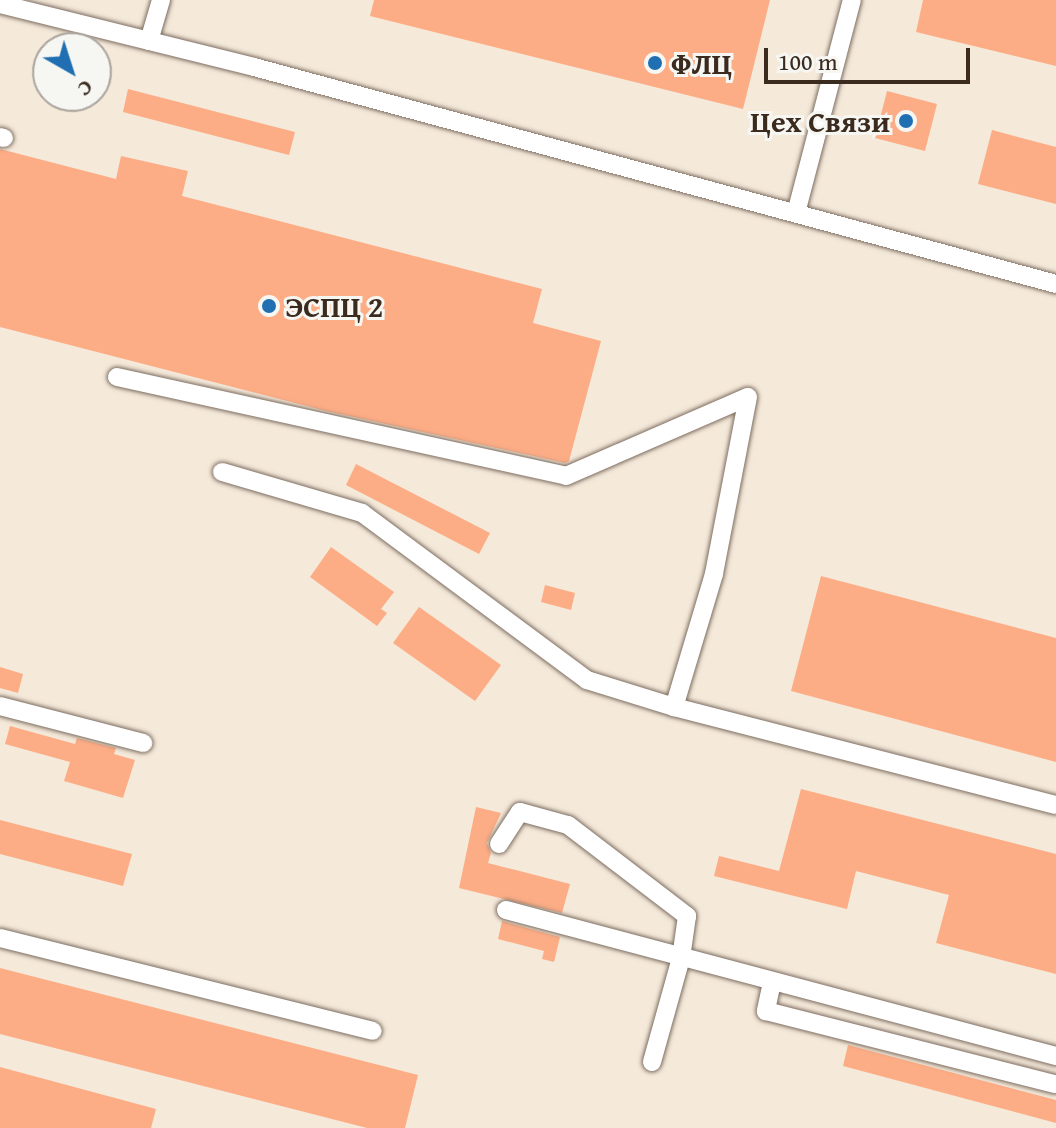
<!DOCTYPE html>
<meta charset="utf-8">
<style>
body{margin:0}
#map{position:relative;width:1056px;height:1128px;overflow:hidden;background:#f5e9da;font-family:"Gentium Book Plus",serif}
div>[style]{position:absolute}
.building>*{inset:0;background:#fcad86}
.roads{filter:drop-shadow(0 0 2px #7c6d60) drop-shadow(0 0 2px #7c6d60)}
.minor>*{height:18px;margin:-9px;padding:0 9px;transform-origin:9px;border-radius:9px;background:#fff}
.dots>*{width:22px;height:22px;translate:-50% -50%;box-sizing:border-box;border:4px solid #f6f6f2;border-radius:50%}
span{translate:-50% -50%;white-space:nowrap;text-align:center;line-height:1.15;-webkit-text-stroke:6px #f6f6f2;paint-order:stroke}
.poi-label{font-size:30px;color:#3b2a1e;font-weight:700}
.left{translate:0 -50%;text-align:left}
.right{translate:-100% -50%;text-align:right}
.north{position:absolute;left:32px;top:32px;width:80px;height:80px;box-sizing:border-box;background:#f6f6f2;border:2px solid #aba49d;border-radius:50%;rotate:141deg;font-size:22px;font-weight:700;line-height:32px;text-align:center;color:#3b2a1e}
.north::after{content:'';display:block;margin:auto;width:28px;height:36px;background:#1f6fb2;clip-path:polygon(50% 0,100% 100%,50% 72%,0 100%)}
.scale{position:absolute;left:764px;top:48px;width:206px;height:36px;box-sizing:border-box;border:4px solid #3b2a1e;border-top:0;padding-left:10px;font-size:24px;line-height:28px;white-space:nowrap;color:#3b2a1e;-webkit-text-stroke:6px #f6f6f2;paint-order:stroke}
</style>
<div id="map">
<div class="building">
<div style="clip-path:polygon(374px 0,770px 0,743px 109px,370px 16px)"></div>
<div style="clip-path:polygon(923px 0,1056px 0,1056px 66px,916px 32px)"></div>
<div style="clip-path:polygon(128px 89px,295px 132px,289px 155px,123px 112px)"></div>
<div style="clip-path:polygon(887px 91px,937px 104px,925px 151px,875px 138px)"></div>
<div style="clip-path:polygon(992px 130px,1056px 147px,1056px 204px,978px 184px)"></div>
<div style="clip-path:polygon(0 149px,116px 179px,121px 156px,188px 171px,182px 196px,542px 289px,533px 323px,601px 341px,569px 461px,565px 463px,326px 411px,0 327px)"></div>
<div style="clip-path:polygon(356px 464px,490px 533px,479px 554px,346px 485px)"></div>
<div style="clip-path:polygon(331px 547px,394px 592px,381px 609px,387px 613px,377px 626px,310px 577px)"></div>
<div style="clip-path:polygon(821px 576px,1056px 638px,1056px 762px,791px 691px)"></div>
<div style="clip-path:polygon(545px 585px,575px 593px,571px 610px,541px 602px)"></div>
<div style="clip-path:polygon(419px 607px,501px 665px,475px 701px,393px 643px)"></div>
<div style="clip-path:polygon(0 667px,23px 674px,18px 693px,0 688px)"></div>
<div style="clip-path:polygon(10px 726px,75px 744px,77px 738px,116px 748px,114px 754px,135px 760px,123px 798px,64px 781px,70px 762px,5px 744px)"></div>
<div style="clip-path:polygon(801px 789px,1056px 854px,1056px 974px,936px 943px,949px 895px,856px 871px,847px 909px,714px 876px,719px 856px,779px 871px)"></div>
<div style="clip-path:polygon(476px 807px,501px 813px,487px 843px,491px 853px,488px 863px,570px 884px,562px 913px,459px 888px)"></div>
<div style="clip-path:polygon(0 820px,132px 854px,123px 886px,0 854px)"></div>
<div style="clip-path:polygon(502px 921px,560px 937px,554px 962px,542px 959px,544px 951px,498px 939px)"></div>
<div style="clip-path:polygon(0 968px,418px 1075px,405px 1128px,367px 1128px,0 1034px)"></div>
<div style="clip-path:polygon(848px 1045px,1056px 1100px,1056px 1123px,843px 1066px)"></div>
<div style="clip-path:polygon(0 1067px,156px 1109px,151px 1128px,0 1128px)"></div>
</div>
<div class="roads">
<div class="minor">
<div style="left:0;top:4px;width:262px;rotate:13.9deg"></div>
<div style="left:254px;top:67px;width:831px;rotate:15.14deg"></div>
<div style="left:149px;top:41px;width:43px;rotate:-73.7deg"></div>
<div style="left:0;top:137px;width:4px;rotate:14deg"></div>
<div style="left:796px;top:213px;width:220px;rotate:-75.3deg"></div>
<div style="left:117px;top:377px;width:460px;rotate:12.4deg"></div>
<div style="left:566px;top:476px;width:198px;rotate:-23.5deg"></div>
<div style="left:748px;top:397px;width:180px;rotate:100.9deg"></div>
<div style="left:714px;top:574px;width:139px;rotate:106.7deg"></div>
<div style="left:674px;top:707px;width:394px;rotate:14.4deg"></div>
<div style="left:222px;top:472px;width:146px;rotate:16.3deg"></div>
<div style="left:362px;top:513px;width:280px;rotate:36.6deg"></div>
<div style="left:587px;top:680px;width:91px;rotate:17.2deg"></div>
<div style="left:0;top:706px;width:148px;rotate:14.5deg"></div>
<div style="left:499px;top:844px;width:38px;rotate:-57deg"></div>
<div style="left:520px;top:812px;width:50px;rotate:15.2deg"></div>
<div style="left:568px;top:825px;width:150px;rotate:37.4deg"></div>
<div style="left:687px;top:916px;width:42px;rotate:98.1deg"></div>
<div style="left:681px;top:958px;width:108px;rotate:105.6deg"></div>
<div style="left:506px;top:910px;width:569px;rotate:14.87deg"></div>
<div style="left:0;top:938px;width:384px;rotate:14deg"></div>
<div style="left:772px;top:982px;width:30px;rotate:102deg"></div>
<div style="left:766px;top:1011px;width:298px;rotate:14.2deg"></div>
</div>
</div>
<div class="dots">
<div style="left:655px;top:63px;background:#1f6fb2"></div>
<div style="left:906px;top:121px;background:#1f6fb2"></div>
<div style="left:269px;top:306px;background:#1f6fb2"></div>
</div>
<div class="poi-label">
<span class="left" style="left:671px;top:63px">ФЛЦ</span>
<span class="right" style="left:890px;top:121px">Цех Связи</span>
<span class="left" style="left:285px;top:306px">ЭСПЦ 2</span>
</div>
<div class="north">С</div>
<div class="scale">100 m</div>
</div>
